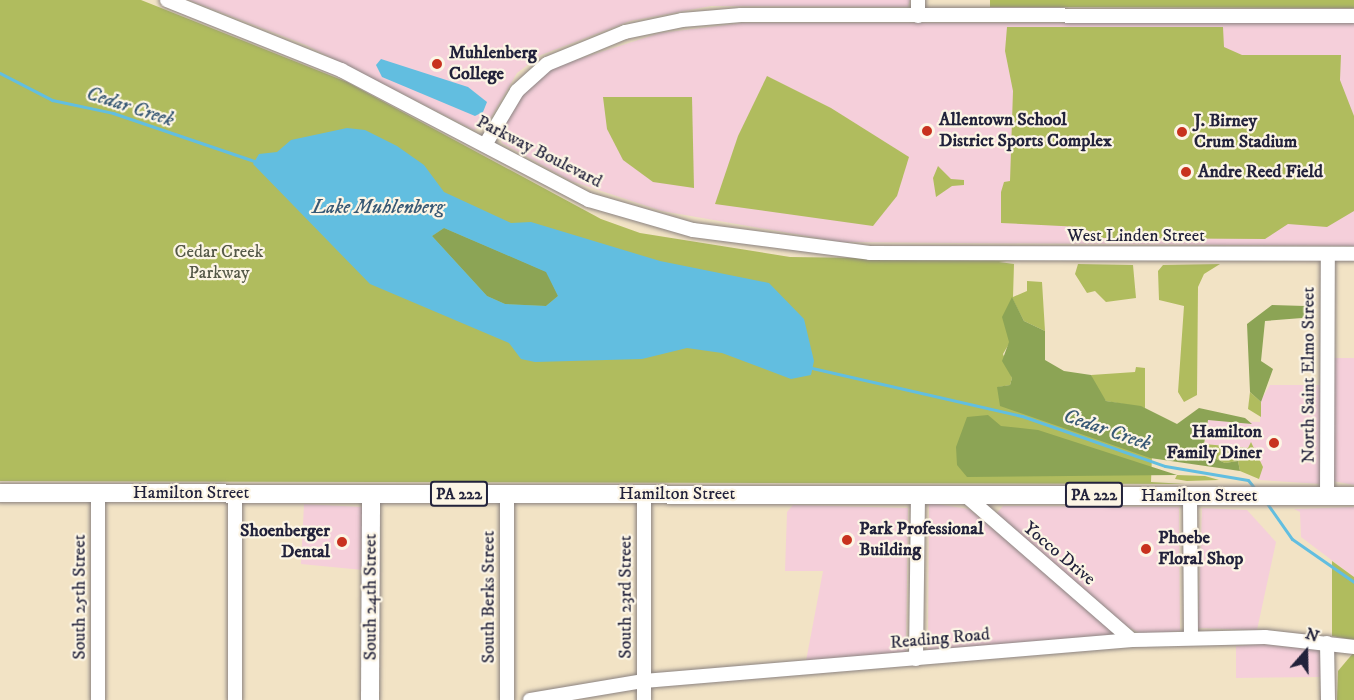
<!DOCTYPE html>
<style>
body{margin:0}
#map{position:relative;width:1354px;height:700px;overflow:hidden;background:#f2e3c5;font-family:"IM FELL DW Pica",serif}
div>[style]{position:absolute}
.built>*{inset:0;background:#f5cfda}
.green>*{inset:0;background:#b0bc5e}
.forest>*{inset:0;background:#8ca455}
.water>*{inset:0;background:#62bee0}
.stream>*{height:3px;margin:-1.5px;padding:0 1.5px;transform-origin:1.5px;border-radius:1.5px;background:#62bee0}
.roads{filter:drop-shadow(0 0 2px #8a8280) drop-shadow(0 0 2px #8a8280)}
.minor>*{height:14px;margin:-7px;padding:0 7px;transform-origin:7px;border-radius:7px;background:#fff}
.major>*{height:18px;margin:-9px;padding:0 9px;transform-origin:9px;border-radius:9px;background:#fff}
.dots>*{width:16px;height:16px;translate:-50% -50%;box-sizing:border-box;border:3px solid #fcf5e5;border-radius:50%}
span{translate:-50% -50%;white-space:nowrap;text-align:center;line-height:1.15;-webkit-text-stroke:4.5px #fcf5e5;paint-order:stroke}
.shield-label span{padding:2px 4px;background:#fcf5e5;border:2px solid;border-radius:4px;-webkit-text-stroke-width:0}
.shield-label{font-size:16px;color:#22223b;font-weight:700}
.poi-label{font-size:18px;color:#22223b;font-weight:700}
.left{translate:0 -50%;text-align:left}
.right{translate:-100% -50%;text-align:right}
.street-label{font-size:18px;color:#22223b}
.park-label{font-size:18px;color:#545847}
.water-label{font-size:20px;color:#385975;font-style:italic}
.north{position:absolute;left:1276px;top:622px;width:60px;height:60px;-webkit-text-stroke:4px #fcf5e5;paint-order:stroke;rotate:20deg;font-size:16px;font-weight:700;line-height:24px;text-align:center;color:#22223b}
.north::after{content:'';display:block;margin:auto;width:21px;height:27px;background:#22223b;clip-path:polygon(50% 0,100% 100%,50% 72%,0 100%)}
</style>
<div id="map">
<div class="built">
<div style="clip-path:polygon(189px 0,910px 0,908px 7px,711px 6px,630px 21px,541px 55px,517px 73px,487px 124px,474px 130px,306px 45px)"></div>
<div style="clip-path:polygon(742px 23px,1354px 23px,1354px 246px,841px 242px,662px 211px,571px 181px,502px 143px,499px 135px,517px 99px,548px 69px,660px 33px)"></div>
<div style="clip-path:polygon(1333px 358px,1354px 358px,1354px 485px,1333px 481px)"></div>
<div style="clip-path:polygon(1270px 385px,1322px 385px,1321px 484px,1259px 480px,1260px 475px,1204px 444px,1208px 420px,1260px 422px,1261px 400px)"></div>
<div style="clip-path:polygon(929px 503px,969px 509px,1112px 628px,1114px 637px,928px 650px)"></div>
<div style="clip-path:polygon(304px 504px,362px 507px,363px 570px,301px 564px)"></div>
<div style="clip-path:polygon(793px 505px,908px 508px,906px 652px,806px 661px,823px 571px,785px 571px,787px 512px)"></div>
<div style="clip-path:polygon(1003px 506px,1179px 507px,1180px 631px,1142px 634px,1124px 625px,996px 514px)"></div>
<div style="clip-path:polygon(1354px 507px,1354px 577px,1301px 537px,1300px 512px,1294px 509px)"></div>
<div style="clip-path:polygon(1202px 508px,1247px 510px,1276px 542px,1257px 630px,1198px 628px)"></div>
<div style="clip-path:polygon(1260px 644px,1320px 650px,1321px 677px,1236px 678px,1236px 646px)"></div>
</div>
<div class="green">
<div style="clip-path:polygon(0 0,141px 0,347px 82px,601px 219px,640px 233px,790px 257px,1015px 260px,999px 262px,1014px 264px,1013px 297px,1027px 291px,1027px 281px,1042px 282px,1045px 331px,1024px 321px,1012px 298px,1010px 342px,1003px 354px,1012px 378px,1010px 385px,999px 387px,1153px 429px,1151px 482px,1186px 484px,0 481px)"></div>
<div style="clip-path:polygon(990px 0,1354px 0,1354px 8px,990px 7px)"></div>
<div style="clip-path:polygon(1007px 27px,1223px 27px,1224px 47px,1242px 55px,1341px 55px,1340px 80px,1354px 116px,1354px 211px,1327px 227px,1288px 224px,1265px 239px,1102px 238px,1081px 227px,1001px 223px,1001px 192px,1004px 182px,1010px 181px,1013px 91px,1005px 51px)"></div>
<div style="clip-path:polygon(767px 76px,831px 108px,909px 157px,897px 196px,873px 226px,715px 204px,738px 136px)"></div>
<div style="clip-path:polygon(603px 97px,692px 97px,694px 188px,653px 182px,623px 160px,607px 129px)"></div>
<div style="clip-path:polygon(938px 166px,951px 179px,964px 180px,964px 185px,952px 186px,936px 197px,933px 178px)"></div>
<div style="clip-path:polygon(1078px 264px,1133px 265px,1136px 298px,1106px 302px,1095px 291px,1087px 293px,1075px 274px)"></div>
<div style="clip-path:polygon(1220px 264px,1204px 274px,1198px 287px,1197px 395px,1184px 402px,1178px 392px,1184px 306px,1159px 300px,1158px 271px,1163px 265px)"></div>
<div style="clip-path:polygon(1136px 367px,1145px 368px,1145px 408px,1106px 401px,1094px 387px,1091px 375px,1135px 372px)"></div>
<div style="clip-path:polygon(1250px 392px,1261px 402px,1261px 417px,1248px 409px)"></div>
<div style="clip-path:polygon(1251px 442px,1263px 467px,1259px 479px,1240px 471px,1238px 461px,1225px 463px,1212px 457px,1204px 444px,1248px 448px)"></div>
<div style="clip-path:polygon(1177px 475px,1205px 476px,1219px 480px,1187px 481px,1175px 479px)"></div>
<div style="clip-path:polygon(1332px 561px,1354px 577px,1354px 640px,1332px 636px)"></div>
<div style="clip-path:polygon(1354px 652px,1354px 700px,1337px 700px,1338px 671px)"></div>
</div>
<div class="forest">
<div style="clip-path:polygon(444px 228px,547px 272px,558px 296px,546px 306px,505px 304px,487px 296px,432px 236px)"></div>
<div style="clip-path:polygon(1012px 297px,1024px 321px,1045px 331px,1045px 360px,1064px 371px,1091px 375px,1106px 401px,1141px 406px,1177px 424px,1199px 408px,1245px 418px,1252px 424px,1208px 420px,1204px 444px,1212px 457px,1225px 463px,1238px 461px,1240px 471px,1150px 458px,1000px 406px,997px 387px,1010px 385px,1012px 378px,1002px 361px,1009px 342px,1002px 317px)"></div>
<div style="clip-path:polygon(1272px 305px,1305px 306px,1309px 311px,1302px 318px,1265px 321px,1261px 361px,1273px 369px,1261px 402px,1250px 392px,1247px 324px)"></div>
<div style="clip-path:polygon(988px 415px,1001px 426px,1038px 430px,1177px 475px,967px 477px,957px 465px,956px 447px,967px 417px)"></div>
</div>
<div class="water">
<div style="clip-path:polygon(381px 59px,468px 87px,487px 102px,483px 112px,475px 116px,382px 77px,376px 65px)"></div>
<div style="clip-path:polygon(evenodd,347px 128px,365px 130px,397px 146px,424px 165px,444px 192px,511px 223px,531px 222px,660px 261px,769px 283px,804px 319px,814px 361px,811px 375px,791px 379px,722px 353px,687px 348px,642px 359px,535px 362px,521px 359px,509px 343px,370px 284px,253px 164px,259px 154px,277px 152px,291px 140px,347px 128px,444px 228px,546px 272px,558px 296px,546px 306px,505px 304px,487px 296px,432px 236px,444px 228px)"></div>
</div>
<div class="stream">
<div style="left:0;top:73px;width:59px;rotate:27.4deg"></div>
<div style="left:52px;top:100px;width:62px;rotate:12deg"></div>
<div style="left:113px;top:113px;width:149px;rotate:18.8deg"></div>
<div style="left:812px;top:368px;width:215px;rotate:12.9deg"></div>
<div style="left:1022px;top:416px;width:151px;rotate:19.3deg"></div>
<div style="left:1165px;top:466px;width:84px;rotate:9.6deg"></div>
<div style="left:1248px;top:480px;width:13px;rotate:51deg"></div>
<div style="left:1266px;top:502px;width:45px;rotate:54.9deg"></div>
<div style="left:1292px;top:539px;width:75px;rotate:34.7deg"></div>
</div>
<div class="roads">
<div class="minor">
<div style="left:167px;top:0;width:188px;rotate:21.9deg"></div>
<div style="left:341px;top:70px;width:280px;rotate:27.7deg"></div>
<div style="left:589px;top:200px;width:108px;rotate:16.1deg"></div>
<div style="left:693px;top:230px;width:178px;rotate:7.4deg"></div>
<div style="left:870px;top:253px;width:484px;rotate:0.1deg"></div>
<div style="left:918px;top:16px;width:16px;rotate:-90deg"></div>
<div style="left:485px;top:145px;width:63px;rotate:-59.3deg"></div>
<div style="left:517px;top:91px;width:40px;rotate:-42deg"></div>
<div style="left:547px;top:64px;width:84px;rotate:-22.3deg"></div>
<div style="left:625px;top:32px;width:58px;rotate:-11.9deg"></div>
<div style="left:682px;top:20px;width:59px;rotate:-4.8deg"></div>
<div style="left:741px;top:15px;width:613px;rotate:0.09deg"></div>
<div style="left:965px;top:495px;width:221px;rotate:41deg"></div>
<div style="left:1190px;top:496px;width:142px;rotate:89.6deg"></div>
<div style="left:1327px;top:496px;width:242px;rotate:-89.8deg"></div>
<div style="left:1327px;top:643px;width:57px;rotate:89deg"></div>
<div style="left:916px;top:659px;width:164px;rotate:-89.3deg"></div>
<div style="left:98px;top:700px;width:207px;rotate:-90deg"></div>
<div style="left:235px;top:700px;width:207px;rotate:-90deg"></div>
<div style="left:507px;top:700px;width:206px;rotate:-90deg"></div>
<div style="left:530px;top:700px;width:116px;rotate:-9.5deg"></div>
<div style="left:644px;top:681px;width:490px;rotate:-4.8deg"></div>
<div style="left:1132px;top:640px;width:133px;rotate:-1.3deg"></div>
<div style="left:1265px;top:637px;width:90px;rotate:6.4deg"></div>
<div style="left:644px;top:700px;width:206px;rotate:-90deg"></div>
</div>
<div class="major">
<div style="left:0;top:493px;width:1354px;rotate:0.13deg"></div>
<div style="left:370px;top:700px;width:206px;rotate:-89.7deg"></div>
</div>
</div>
<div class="dots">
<div style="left:437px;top:64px;background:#c8321e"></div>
<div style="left:927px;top:131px;background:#c8321e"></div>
<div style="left:1182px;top:132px;background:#c8321e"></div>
<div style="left:1186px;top:172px;background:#c8321e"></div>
<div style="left:1274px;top:443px;background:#c8321e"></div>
<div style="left:847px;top:540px;background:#c8321e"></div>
<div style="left:342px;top:542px;background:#c8321e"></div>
<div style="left:1146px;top:549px;background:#c8321e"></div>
</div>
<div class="shield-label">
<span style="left:459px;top:494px">PA 222</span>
<span style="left:1094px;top:495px">PA 222</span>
</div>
<div class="poi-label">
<span class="left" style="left:449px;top:64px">Muhlenberg<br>College</span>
<span class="left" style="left:939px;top:131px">Allentown School<br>District Sports Complex</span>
<span class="left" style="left:1194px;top:132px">J. Birney<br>Crum Stadium</span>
<span class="left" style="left:1198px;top:172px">Andre Reed Field</span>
<span class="right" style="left:1262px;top:443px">Hamilton<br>Family Diner</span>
<span class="left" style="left:859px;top:540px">Park Professional<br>Building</span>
<span class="right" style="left:330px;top:542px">Shoenberger<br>Dental</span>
<span class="left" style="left:1158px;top:549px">Phoebe<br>Floral Shop</span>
</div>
<div class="street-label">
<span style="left:539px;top:152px;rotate:27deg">Parkway Boulevard</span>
<span style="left:1136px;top:236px">West Linden Street</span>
<span style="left:1309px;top:375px;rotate:-90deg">North Saint Elmo Street</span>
<span style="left:191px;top:493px">Hamilton Street</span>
<span style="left:677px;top:494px">Hamilton Street</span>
<span style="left:1199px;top:496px">Hamilton Street</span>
<span style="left:1059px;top:554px;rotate:40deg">Yocco Drive</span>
<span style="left:80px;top:597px;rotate:-90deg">South 25th Street</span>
<span style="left:371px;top:597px;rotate:-90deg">South 24th Street</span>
<span style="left:489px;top:597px;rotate:-90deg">South Berks Street</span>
<span style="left:626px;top:597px;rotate:-90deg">South 23rd Street</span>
<span style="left:940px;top:639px;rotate:-5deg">Reading Road</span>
</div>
<div class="park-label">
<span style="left:219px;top:263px">Cedar Creek<br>Parkway</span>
</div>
<div class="water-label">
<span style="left:130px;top:107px;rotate:18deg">Cedar Creek</span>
<span style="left:378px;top:207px">Lake Muhlenberg</span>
<span style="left:1107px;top:430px;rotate:19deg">Cedar Creek</span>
</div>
<div class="north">N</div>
</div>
